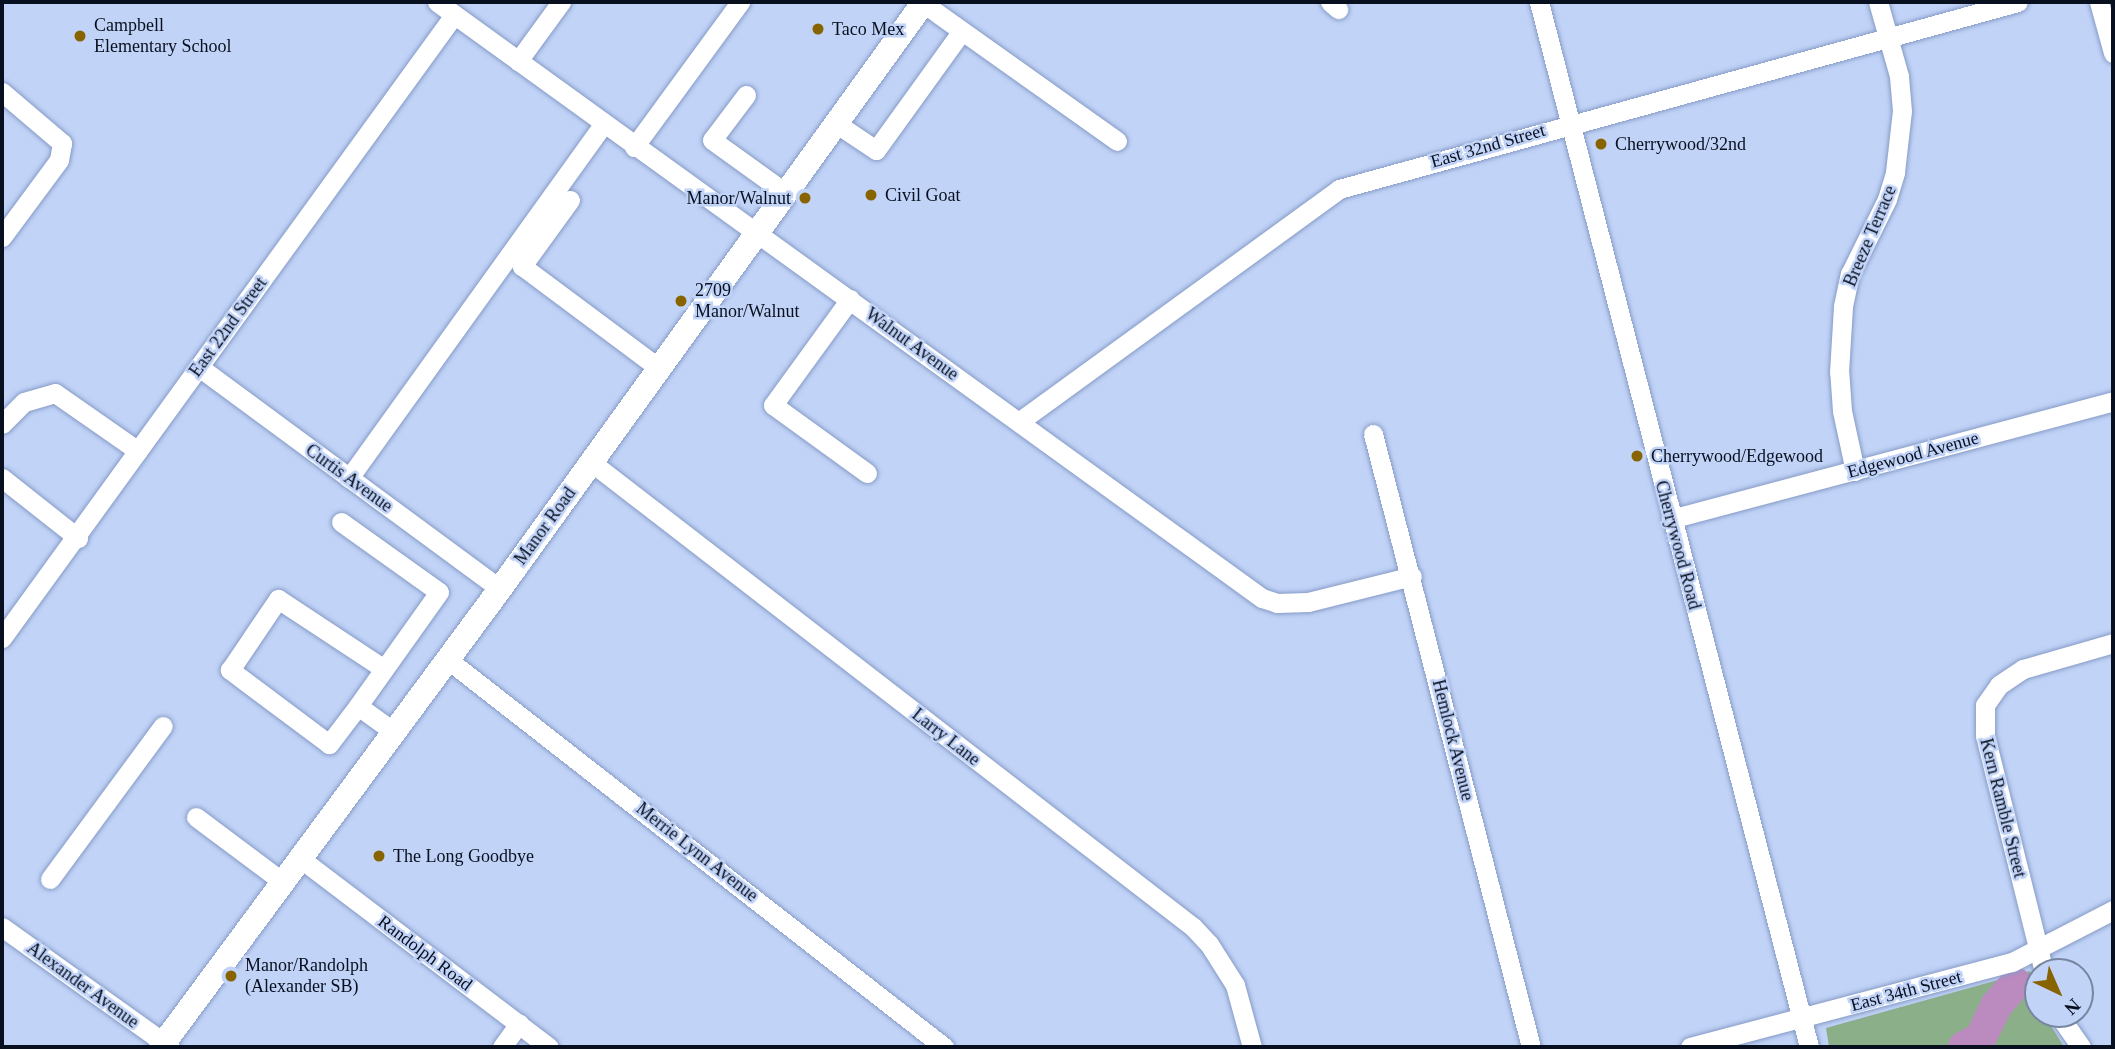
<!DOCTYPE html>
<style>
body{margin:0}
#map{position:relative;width:2115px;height:1049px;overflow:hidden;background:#c1d3f7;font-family:Georgia,serif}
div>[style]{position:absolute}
.green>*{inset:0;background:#8baf89}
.river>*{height:32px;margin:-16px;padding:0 16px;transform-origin:16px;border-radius:16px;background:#bb8abf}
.roads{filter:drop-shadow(0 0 2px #869bc6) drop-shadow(0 0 2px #869bc6)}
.minor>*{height:19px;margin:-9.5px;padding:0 9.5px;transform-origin:9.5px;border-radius:9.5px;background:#fff}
.major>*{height:24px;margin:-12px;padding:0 12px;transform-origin:12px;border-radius:12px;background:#fff}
.dots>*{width:19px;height:19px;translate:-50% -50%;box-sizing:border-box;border:4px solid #c1d3f7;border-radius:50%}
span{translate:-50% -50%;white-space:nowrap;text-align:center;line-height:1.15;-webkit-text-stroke:5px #c1d3f7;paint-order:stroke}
.poi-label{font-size:18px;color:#080f1e}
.left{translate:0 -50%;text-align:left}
.right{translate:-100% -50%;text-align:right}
.street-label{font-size:18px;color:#080f1e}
.frame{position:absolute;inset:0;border:4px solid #080f1e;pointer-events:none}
.north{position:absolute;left:2024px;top:958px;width:70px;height:70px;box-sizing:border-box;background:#c1d3f7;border:2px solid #7785a0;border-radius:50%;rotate:136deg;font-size:19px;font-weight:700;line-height:28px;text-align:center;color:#080f1e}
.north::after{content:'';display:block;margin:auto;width:24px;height:32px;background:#876400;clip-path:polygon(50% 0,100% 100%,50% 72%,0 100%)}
</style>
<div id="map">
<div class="green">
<div style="clip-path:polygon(2030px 971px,2038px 995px,2038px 1014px,2044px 1014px,2064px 1047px,1829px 1047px,1826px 1028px)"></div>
</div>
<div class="river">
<div style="left:1964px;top:1047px;width:18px;rotate:-27deg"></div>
<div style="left:1980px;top:1039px;width:37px;rotate:-64deg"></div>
<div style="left:1996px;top:1006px;width:30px;rotate:-49deg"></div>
</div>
<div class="roads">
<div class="minor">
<div style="left:437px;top:2px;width:1018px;rotate:35.85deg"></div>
<div style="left:1262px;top:598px;width:16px;rotate:18deg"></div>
<div style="left:1277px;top:603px;width:31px;rotate:-2deg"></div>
<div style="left:1308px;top:602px;width:107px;rotate:-14deg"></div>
<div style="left:1330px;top:2px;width:11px;rotate:41deg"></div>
<div style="left:1539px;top:2px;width:1079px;rotate:75.51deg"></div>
<div style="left:2099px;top:2px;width:53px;rotate:74.6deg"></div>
<div style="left:923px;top:3px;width:238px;rotate:35.4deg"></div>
<div style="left:518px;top:61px;width:73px;rotate:-53.9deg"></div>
<div style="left:2px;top:92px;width:79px;rotate:40.4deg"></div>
<div style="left:62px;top:143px;width:17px;rotate:100deg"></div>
<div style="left:59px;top:160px;width:96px;rotate:126.5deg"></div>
<div style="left:746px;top:95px;width:56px;rotate:127.1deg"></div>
<div style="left:712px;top:140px;width:92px;rotate:35.8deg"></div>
<div style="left:837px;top:124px;width:47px;rotate:33.7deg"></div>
<div style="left:876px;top:150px;width:145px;rotate:-54.2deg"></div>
<div style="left:634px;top:147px;width:180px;rotate:-53.8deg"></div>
<div style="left:570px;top:200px;width:82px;rotate:126deg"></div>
<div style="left:522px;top:266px;width:172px;rotate:36.7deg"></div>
<div style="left:850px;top:299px;width:131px;rotate:126deg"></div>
<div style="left:773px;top:405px;width:116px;rotate:35.9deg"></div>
<div style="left:199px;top:367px;width:374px;rotate:36.4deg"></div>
<div style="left:1020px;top:421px;width:394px;rotate:-36deg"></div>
<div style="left:1339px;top:189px;width:704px;rotate:-15.4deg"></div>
<div style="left:2px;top:424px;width:31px;rotate:-45deg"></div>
<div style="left:24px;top:402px;width:32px;rotate:-16deg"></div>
<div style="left:55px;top:393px;width:101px;rotate:34.9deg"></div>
<div style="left:1373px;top:434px;width:633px;rotate:75.55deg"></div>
<div style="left:591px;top:462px;width:761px;rotate:37.68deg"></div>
<div style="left:1193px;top:927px;width:23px;rotate:47deg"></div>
<div style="left:1209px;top:944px;width:49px;rotate:57.6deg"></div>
<div style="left:1235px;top:985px;width:64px;rotate:74.7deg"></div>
<div style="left:1855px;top:471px;width:61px;rotate:-102.2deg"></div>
<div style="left:1842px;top:411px;width:39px;rotate:-94deg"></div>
<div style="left:1839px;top:372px;width:66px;rotate:-86.5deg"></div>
<div style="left:1843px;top:306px;width:33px;rotate:-78deg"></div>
<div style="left:1850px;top:274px;width:84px;rotate:-63.7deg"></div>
<div style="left:1887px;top:199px;width:28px;rotate:-73deg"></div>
<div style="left:1895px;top:172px;width:61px;rotate:-83.5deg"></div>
<div style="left:1902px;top:111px;width:35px;rotate:-95deg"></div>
<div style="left:1899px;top:76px;width:77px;rotate:-105.8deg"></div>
<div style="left:2px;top:478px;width:97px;rotate:38.3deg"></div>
<div style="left:349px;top:478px;width:436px;rotate:-54.3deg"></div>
<div style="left:1671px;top:519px;width:457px;rotate:-14.9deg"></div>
<div style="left:341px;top:522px;width:120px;rotate:35.5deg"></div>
<div style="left:439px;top:592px;width:140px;rotate:125.4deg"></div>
<div style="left:358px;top:706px;width:48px;rotate:127.3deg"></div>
<div style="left:329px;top:744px;width:124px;rotate:-143.2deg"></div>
<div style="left:230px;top:670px;width:86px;rotate:-55.9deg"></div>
<div style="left:278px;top:599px;width:127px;rotate:33.4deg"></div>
<div style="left:2px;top:638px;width:770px;rotate:-54.04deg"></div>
<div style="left:447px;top:659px;width:631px;rotate:37.98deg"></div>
<div style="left:358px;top:706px;width:44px;rotate:35.8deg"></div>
<div style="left:196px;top:817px;width:109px;rotate:36.8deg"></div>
<div style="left:301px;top:859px;width:311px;rotate:37.2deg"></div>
<div style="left:50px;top:879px;width:190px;rotate:-53.6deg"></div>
<div style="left:2px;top:927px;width:206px;rotate:35.5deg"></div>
<div style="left:2044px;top:972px;width:243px;rotate:-104deg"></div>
<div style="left:1985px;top:736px;width:31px;rotate:-90deg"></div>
<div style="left:1985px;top:705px;width:24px;rotate:-55deg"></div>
<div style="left:1999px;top:685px;width:29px;rotate:-34deg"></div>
<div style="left:2023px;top:669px;width:94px;rotate:-16.1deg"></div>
<div style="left:2058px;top:1014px;width:40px;rotate:55.1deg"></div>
<div style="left:502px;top:1047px;width:29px;rotate:-54deg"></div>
<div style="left:1690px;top:1047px;width:333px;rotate:-14.8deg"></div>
<div style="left:2012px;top:962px;width:114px;rotate:-27.2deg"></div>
</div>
<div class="major">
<div style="left:161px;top:1047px;width:570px;rotate:-53.49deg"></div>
<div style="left:500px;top:589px;width:724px;rotate:-54.16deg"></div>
</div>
</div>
<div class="dots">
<div style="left:818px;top:29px;background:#876400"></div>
<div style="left:80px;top:36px;background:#876400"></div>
<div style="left:1601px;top:144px;background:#876400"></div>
<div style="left:871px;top:195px;background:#876400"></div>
<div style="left:805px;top:198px;background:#876400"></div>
<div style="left:681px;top:301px;background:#876400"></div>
<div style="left:1637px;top:456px;background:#876400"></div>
<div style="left:379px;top:856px;background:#876400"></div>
<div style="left:231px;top:976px;background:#876400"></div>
</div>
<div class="poi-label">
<span class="left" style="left:94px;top:36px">Campbell<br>Elementary School</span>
<span class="left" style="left:832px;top:29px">Taco Mex</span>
<span class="left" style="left:1615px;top:144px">Cherrywood/32nd</span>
<span class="left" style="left:885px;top:195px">Civil Goat</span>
<span class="right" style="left:791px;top:198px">Manor/Walnut</span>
<span class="left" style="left:695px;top:301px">2709<br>Manor/Walnut</span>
<span class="left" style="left:1651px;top:456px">Cherrywood/Edgewood</span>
<span class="left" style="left:393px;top:856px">The Long Goodbye</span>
<span class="left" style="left:245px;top:976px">Manor/Randolph<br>(Alexander SB)</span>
</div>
<div class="street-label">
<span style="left:1488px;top:146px;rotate:-16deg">East 32nd Street</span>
<span style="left:1870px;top:236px;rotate:-67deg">Breeze Terrace</span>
<span style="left:228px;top:327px;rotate:-54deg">East 22nd Street</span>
<span style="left:912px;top:344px;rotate:36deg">Walnut Avenue</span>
<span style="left:1913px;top:455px;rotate:-15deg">Edgewood Avenue</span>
<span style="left:349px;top:478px;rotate:36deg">Curtis Avenue</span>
<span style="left:545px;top:526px;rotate:-54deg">Manor Road</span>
<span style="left:1678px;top:545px;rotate:75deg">Cherrywood Road</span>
<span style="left:946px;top:737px;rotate:38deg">Larry Lane</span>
<span style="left:1453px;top:740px;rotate:76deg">Hemlock Avenue</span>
<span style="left:2003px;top:808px;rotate:76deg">Kern Ramble Street</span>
<span style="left:697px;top:852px;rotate:38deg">Merrie Lynn Avenue</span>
<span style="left:425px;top:953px;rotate:37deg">Randolph Road</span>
<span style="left:83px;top:985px;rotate:36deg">Alexander Avenue</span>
<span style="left:1906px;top:991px;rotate:-15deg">East 34th Street</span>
</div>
<div class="frame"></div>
<div class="north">N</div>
</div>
